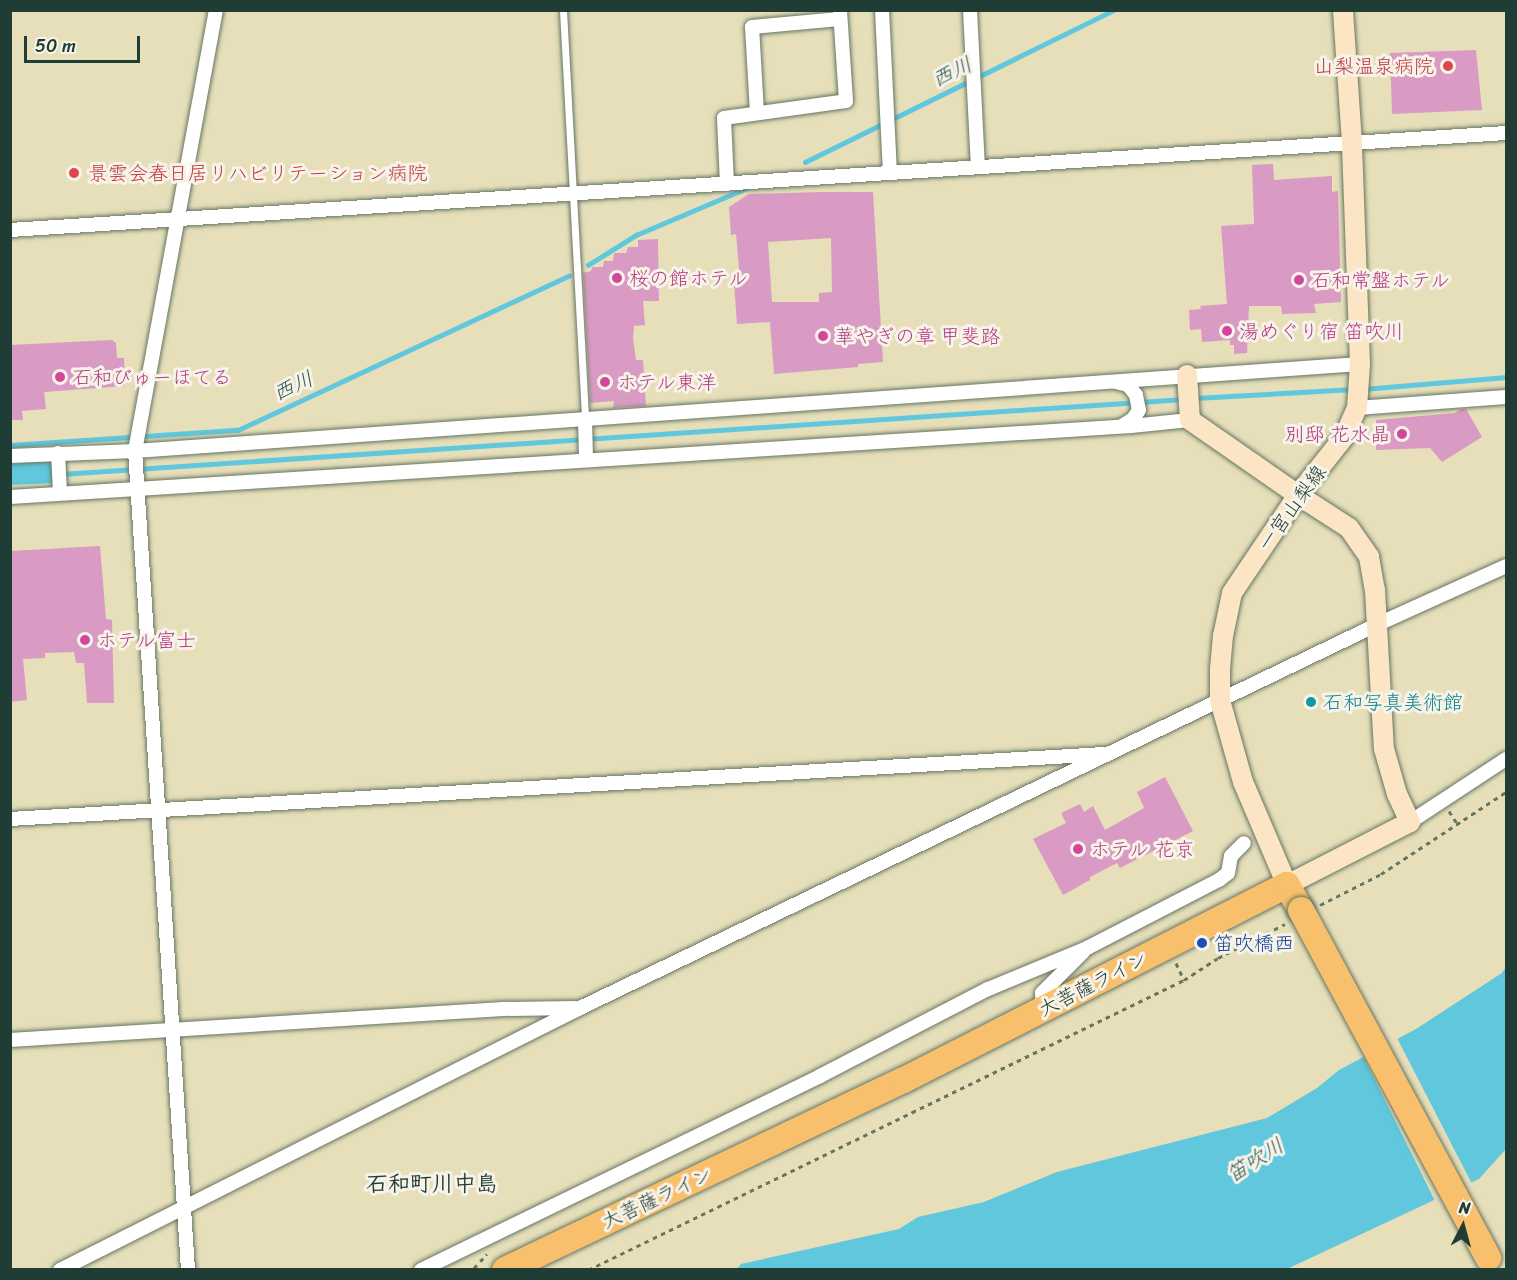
<!DOCTYPE html>
<meta charset="utf-8">
<style>
body{margin:0}
#map{position:relative;width:1517px;height:1280px;overflow:hidden;background:#e6dfba;font-family:Sriracha,"Klee One",sans-serif}
div>[style]{position:absolute}
.water>*{inset:0;background:#60c7dd}
.pier>*{inset:0;background:#e6dfba}
.stream>*{height:4.5px;margin:-2.25px;padding:0 2.25px;transform-origin:2.25px;border-radius:2.25px;background:#60c7dd}
.building>*{inset:0;background:#d99bc3}
.path>*{height:3px;margin-top:-1.5px;transform-origin:0;background:repeating-linear-gradient(90deg,#657663 0 4.5px,transparent 0 9px)}
.roads{filter:drop-shadow(0 0 2px #657663) drop-shadow(0 0 2px #657663)}
.lane>*{height:7px;margin:-3.5px;padding:0 3.5px;transform-origin:3.5px;border-radius:3.5px;background:#fff}
.street>*{height:14px;margin:-7px;padding:0 7px;transform-origin:7px;border-radius:7px;background:#fff}
.secondary>*{height:20px;margin:-10px;padding:0 10px;transform-origin:10px;border-radius:10px;background:#fce5c4}
.highway>*{height:26px;margin:-13px;padding:0 13px;transform-origin:13px;border-radius:13px;background:#f8bf6c}
.bridges{filter:drop-shadow(0 0 2px #657663) drop-shadow(0 0 2px #657663)}
.highway-bridge>*{height:26px;margin:-13px;padding:0 13px;transform-origin:13px;border-radius:13px;background:#f8bf6c}
.dots>*{width:16px;height:16px;translate:-50% -50%;box-sizing:border-box;border:3px solid #f7f3e8;border-radius:50%}
span{translate:-50% -50%;white-space:nowrap;text-align:center;line-height:1.15;-webkit-text-stroke:6px #f7f3e8;paint-order:stroke}
.health-label{font-size:20px;color:#be3a42}
.right{translate:-100% -50%;text-align:right}
.left{translate:0 -50%;text-align:left}
.hotel-label{font-size:20px;color:#b23c85}
.street-label{font-size:20px;color:#1f3d34}
.culture-label{font-size:20px;color:#0d838f}
.transit-label{font-size:20px;color:#164399}
.water-label{font-size:21px;color:#2c5956;font-style:italic}
.quarter-label{font-size:22px;color:#1f3d34;font-weight:700}
.frame{position:absolute;inset:0;border:12px solid #1f3d34;pointer-events:none}
.north{position:absolute;left:1433px;top:1196px;width:60px;height:60px;-webkit-text-stroke:4px #f7f3e8;paint-order:stroke;rotate:6deg;font-size:16px;font-weight:700;line-height:24px;text-align:center;color:#1f3d34}
.north::after{content:'';display:block;margin:auto;width:21px;height:27px;background:#1f3d34;clip-path:polygon(50% 0,100% 100%,50% 72%,0 100%)}
.scale{position:absolute;left:24px;top:36px;width:116px;height:27px;box-sizing:border-box;border:3px solid #1f3d34;border-top:0;padding-left:8px;font-size:18px;line-height:21px;white-space:nowrap;color:#1f3d34;-webkit-text-stroke:4px #f7f3e8;paint-order:stroke}
</style>
<div id="map">
<div class="water">
<div style="clip-path:polygon(54px 461px,56px 483px,11px 485px,10px 464px)"></div>
<div style="clip-path:polygon(1506px 967px,1506px 1149px,1479px 1179px,1287px 1269px,736px 1270px,741px 1264px,899px 1229px,918px 1217px,984px 1202px,1057px 1172px,1267px 1118px,1317px 1088px,1339px 1070px,1416px 1029px,1502px 973px)"></div>
</div>
<div class="pier">
<div style="clip-path:polygon(1396px 1036px,1473px 1186px,1436px 1203px,1362px 1054px)"></div>
</div>
<div class="stream">
<div style="left:805px;top:162px;width:344px;rotate:-26.2deg"></div>
<div style="left:588px;top:265px;width:57px;rotate:-32deg"></div>
<div style="left:636px;top:235px;width:123px;rotate:-23deg"></div>
<div style="left:1363px;top:389px;width:144px;rotate:-4.8deg"></div>
<div style="left:1195px;top:398px;width:159px;rotate:-3.2deg"></div>
<div style="left:10px;top:445px;width:228px;rotate:-3.8deg"></div>
<div style="left:238px;top:430px;width:365px;rotate:-25deg"></div>
<div style="left:61px;top:474px;width:1126px;rotate:-3.82deg"></div>
</div>
<div class="building">
<div style="clip-path:polygon(1476px 50px,1482px 110px,1392px 114px,1390px 53px)"></div>
<div style="clip-path:polygon(1273px 164px,1274px 180px,1332px 176px,1332px 192px,1338px 191px,1341px 302px,1314px 304px,1316px 313px,1282px 314px,1281px 306px,1249px 306px,1247px 353px,1234px 354px,1234px 345px,1230px 345px,1230px 340px,1202px 342px,1201px 329px,1190px 330px,1189px 310px,1201px 309px,1200px 306px,1227px 304px,1221px 226px,1254px 224px,1252px 165px)"></div>
<div style="clip-path:polygon(evenodd,823px 192px,873px 192px,883px 362px,858px 364px,858px 367px,774px 374px,770px 322px,737px 324px,734px 282px,740px 280px,736px 234px,731px 235px,729px 207px,749px 194px,823px 192px,831px 238px,832px 292px,819px 293px,819px 302px,772px 302px,768px 242px,831px 238px)"></div>
<div style="clip-path:polygon(658px 239px,659px 301px,643px 301px,645px 325px,634px 326px,633px 338px,636px 360px,643px 360px,646px 406px,613px 408px,614px 401px,590px 403px,583px 273px,591px 271px,592px 267px,603px 267px,604px 261px,613px 261px,614px 253px,626px 253px,628px 247px,638px 247px,638px 240px)"></div>
<div style="clip-path:polygon(112px 340px,116px 343px,117px 358px,124px 358px,125px 386px,44px 392px,46px 409px,22px 411px,23px 420px,10px 420px,10px 345px)"></div>
<div style="clip-path:polygon(1461px 409px,1466px 409px,1482px 437px,1442px 462px,1430px 448px,1376px 450px,1376px 420px,1455px 413px)"></div>
<div style="clip-path:polygon(100px 546px,106px 619px,112px 620px,114px 703px,87px 703px,84px 663px,76px 663px,74px 652px,45px 653px,45px 658px,23px 659px,27px 700px,10px 702px,10px 551px)"></div>
<div style="clip-path:polygon(1165px 777px,1193px 831px,1120px 868px,1117px 863px,1090px 877px,1090px 880px,1063px 895px,1033px 839px,1066px 823px,1061px 813px,1080px 804px,1084px 812px,1093px 806px,1105px 830px,1144px 808px,1137px 792px)"></div>
</div>
<div class="path">
<div style="left:1449px;top:811px;width:17px;rotate:57deg"></div>
<div style="left:1320px;top:905px;width:68px;rotate:-26.9deg"></div>
<div style="left:1381px;top:874px;width:149px;rotate:-33.3deg"></div>
<div style="left:1176px;top:963px;width:19px;rotate:65deg"></div>
<div style="left:474px;top:1268px;width:19px;rotate:-47deg"></div>
<div style="left:588px;top:1270px;width:663px;rotate:-25.95deg"></div>
<div style="left:1184px;top:980px;width:40px;rotate:-32.9deg"></div>
<div style="left:1218px;top:958px;width:75px;rotate:-26.9deg"></div>
</div>
<div class="roads">
<div class="lane">
<div style="left:563px;top:10px;width:409px;rotate:86.9deg"></div>
</div>
<div class="street">
<div style="left:882px;top:10px;width:163px;rotate:87.2deg"></div>
<div style="left:970px;top:10px;width:157px;rotate:87.1deg"></div>
<div style="left:757px;top:113px;width:86px;rotate:-93.3deg"></div>
<div style="left:752px;top:27px;width:88px;rotate:-5.2deg"></div>
<div style="left:727px;top:184px;width:66px;rotate:-92.6deg"></div>
<div style="left:724px;top:118px;width:123px;rotate:-7.9deg"></div>
<div style="left:846px;top:101px;width:91px;rotate:-93.8deg"></div>
<div style="left:10px;top:230px;width:1499px;rotate:-3.71deg"></div>
<div style="left:1116px;top:382px;width:12px;rotate:14deg"></div>
<div style="left:1128px;top:385px;width:13px;rotate:51deg"></div>
<div style="left:1136px;top:395px;width:15px;rotate:79deg"></div>
<div style="left:1139px;top:410px;width:11px;rotate:124deg"></div>
<div style="left:1133px;top:419px;width:13px;rotate:148deg"></div>
<div style="left:1357px;top:408px;width:149px;rotate:-4.2deg"></div>
<div style="left:585px;top:418px;width:42px;rotate:88.6deg"></div>
<div style="left:58px;top:453px;width:40px;rotate:87.1deg"></div>
<div style="left:10px;top:456px;width:125px;rotate:-2.3deg"></div>
<div style="left:135px;top:451px;width:1228px;rotate:-4.06deg"></div>
<div style="left:10px;top:497px;width:1123px;rotate:-3.62deg"></div>
<div style="left:1131px;top:426px;width:59px;rotate:-5.8deg"></div>
<div style="left:10px;top:819px;width:1096px;rotate:-3.4deg"></div>
<div style="left:1410px;top:822px;width:115px;rotate:-33.3deg"></div>
<div style="left:1043px;top:1010px;width:17px;rotate:-93deg"></div>
<div style="left:1042px;top:993px;width:58px;rotate:-45deg"></div>
<div style="left:10px;top:1040px;width:494px;rotate:-3.6deg"></div>
<div style="left:503px;top:1009px;width:72px;rotate:-0.8deg"></div>
<div style="left:60px;top:1270px;width:582px;rotate:-26.74deg"></div>
<div style="left:580px;top:1008px;width:883px;rotate:-25.69deg"></div>
<div style="left:1376px;top:625px;width:143px;rotate:-24.4deg"></div>
<div style="left:188px;top:1270px;width:821px;rotate:-93.7deg"></div>
<div style="left:135px;top:451px;width:448px;rotate:-79.6deg"></div>
<div style="left:421px;top:1270px;width:444px;rotate:-25.9deg"></div>
<div style="left:820px;top:1076px;width:189px;rotate:-27.4deg"></div>
<div style="left:988px;top:989px;width:107px;rotate:-22.5deg"></div>
<div style="left:1087px;top:948px;width:148px;rotate:-27.3deg"></div>
<div style="left:1219px;top:880px;width:11px;rotate:-38deg"></div>
<div style="left:1228px;top:873px;width:17px;rotate:-80deg"></div>
<div style="left:1231px;top:856px;width:18px;rotate:-45deg"></div>
</div>
<div class="secondary">
<div style="left:1187px;top:375px;width:45px;rotate:86.2deg"></div>
<div style="left:1190px;top:420px;width:131px;rotate:34.8deg"></div>
<div style="left:1298px;top:495px;width:61px;rotate:32.9deg"></div>
<div style="left:1349px;top:528px;width:35px;rotate:55deg"></div>
<div style="left:1369px;top:557px;width:34px;rotate:80deg"></div>
<div style="left:1375px;top:590px;width:159px;rotate:86.8deg"></div>
<div style="left:1384px;top:749px;width:47px;rotate:73.9deg"></div>
<div style="left:1397px;top:794px;width:31px;rotate:65deg"></div>
<div style="left:1410px;top:822px;width:138px;rotate:152.9deg"></div>
<div style="left:1287px;top:885px;width:112px;rotate:-113.1deg"></div>
<div style="left:1243px;top:782px;width:85px;rotate:-105.7deg"></div>
<div style="left:1220px;top:700px;width:31px;rotate:-90deg"></div>
<div style="left:1220px;top:669px;width:33px;rotate:-85deg"></div>
<div style="left:1223px;top:636px;width:44px;rotate:-78.2deg"></div>
<div style="left:1232px;top:593px;width:118px;rotate:-56deg"></div>
<div style="left:1298px;top:495px;width:74px;rotate:-51.6deg"></div>
<div style="left:1344px;top:437px;width:32px;rotate:-66deg"></div>
<div style="left:1357px;top:408px;width:44px;rotate:-86.1deg"></div>
<div style="left:1360px;top:364px;width:221px;rotate:-92.1deg"></div>
<div style="left:1352px;top:143px;width:133px;rotate:-93.9deg"></div>
</div>
<div class="highway">
<div style="left:505px;top:1270px;width:440px;rotate:-25.5deg"></div>
<div style="left:902px;top:1081px;width:432px;rotate:-27deg"></div>
<div style="left:1287px;top:885px;width:29px;rotate:61deg"></div>
</div>
</div>
<div class="bridges">
<div class="highway-bridge">
<div style="left:1301px;top:910px;width:395px;rotate:61.7deg"></div>
</div>
</div>
<div class="dots">
<div style="left:1448px;top:66px;background:#e0444e"></div>
<div style="left:74px;top:173px;background:#e0444e"></div>
<div style="left:617px;top:278px;background:#d1479c"></div>
<div style="left:1299px;top:280px;background:#d1479c"></div>
<div style="left:1227px;top:331px;background:#d1479c"></div>
<div style="left:823px;top:336px;background:#d1479c"></div>
<div style="left:60px;top:377px;background:#d1479c"></div>
<div style="left:605px;top:382px;background:#d1479c"></div>
<div style="left:1402px;top:434px;background:#d1479c"></div>
<div style="left:85px;top:640px;background:#d1479c"></div>
<div style="left:1311px;top:702px;background:#0f9aa8"></div>
<div style="left:1078px;top:849px;background:#d1479c"></div>
<div style="left:1202px;top:943px;background:#1a4fb4"></div>
</div>
<div class="health-label">
<span class="right" style="left:1434px;top:66px">山梨温泉病院</span>
<span class="left" style="left:88px;top:173px">景雲会春日居リハビリテーション病院</span>
</div>
<div class="hotel-label">
<span class="left" style="left:629px;top:278px">桜の館ホテル</span>
<span class="left" style="left:1311px;top:280px">石和常盤ホテル</span>
<span class="left" style="left:1239px;top:331px">湯めぐり宿 笛吹川</span>
<span class="left" style="left:835px;top:336px">華やぎの章 甲斐路</span>
<span class="left" style="left:72px;top:377px">石和びゅーほてる</span>
<span class="left" style="left:617px;top:382px">ホテル東洋</span>
<span class="right" style="left:1390px;top:434px">別邸 花水晶</span>
<span class="left" style="left:97px;top:640px">ホテル富士</span>
<span class="left" style="left:1090px;top:849px">ホテル 花京</span>
</div>
<div class="street-label">
<span style="left:1292px;top:508px;rotate:-54deg">一宮山梨線</span>
<span style="left:1093px;top:984px;rotate:-27deg">大菩薩ライン</span>
<span style="left:657px;top:1198px;rotate:-25deg">大菩薩ライン</span>
</div>
<div class="culture-label">
<span class="left" style="left:1323px;top:702px">石和写真美術館</span>
</div>
<div class="transit-label">
<span class="left" style="left:1214px;top:943px">笛吹橋西</span>
</div>
<div class="water-label">
<span style="left:952px;top:72px;rotate:-26deg">西川</span>
<span style="left:293px;top:386px;rotate:-25deg">西川</span>
<span style="left:1255px;top:1160px;rotate:-32deg">笛吹川</span>
</div>
<div class="quarter-label">
<span style="left:432px;top:1184px">石和町川中島</span>
</div>
<div class="frame"></div>
<div class="north">N</div>
<div class="scale">50 m</div>
</div>
